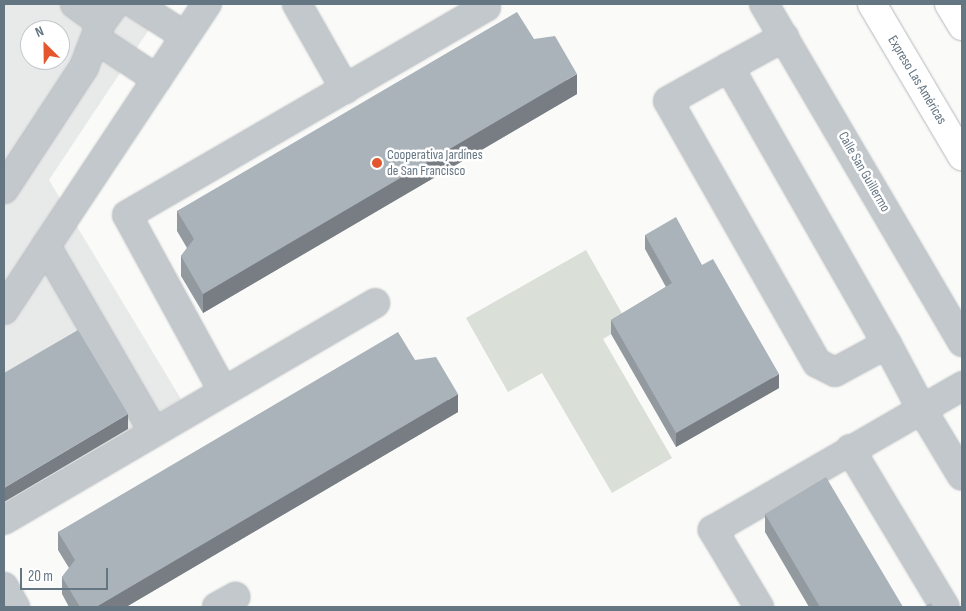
<!DOCTYPE html>
<meta charset="utf-8">
<style>
body{margin:0}
#map{position:relative;width:966px;height:611px;overflow:hidden;background:#fafaf8;font-family:"Sofia Sans Condensed",sans-serif}
div>[style]{position:absolute}
.built>*{inset:0;background:#e8e9e9}
.green>*{inset:0;background:#dadfd7}
.roads{filter:drop-shadow(0 0 1px #b4b9bd) drop-shadow(0 0 1px #b4b9bd)}
.minor>*{height:28px;margin:-14px;padding:0 14px;transform-origin:14px;border-radius:14px;background:#c3c8cc}
.highway>*{height:28px;margin:-14px;padding:0 14px;transform-origin:14px;border-radius:14px;background:#fff}
.wall>*{inset:0;background:#929a9f}
.shaded-wall>*{inset:0;background:#777d82}
.building>*{inset:0;background:#aab3b9}
.dots>*{width:14px;height:14px;translate:-50% -50%;box-sizing:border-box;border:2px solid #fff;border-radius:50%}
span{translate:-50% -50%;white-space:nowrap;text-align:center;line-height:1.15;-webkit-text-stroke:5px #fff;paint-order:stroke}
.street-label{font-size:14px;color:#657683}
.poi-label{font-size:14px;color:#657683}
.left{translate:0 -50%;text-align:left}
.frame{position:absolute;inset:0;border:5px solid #657683;pointer-events:none}
.north{position:absolute;left:20px;top:20px;width:50px;height:50px;box-sizing:border-box;background:#fff;border:1px solid #c1c8cd;border-radius:50%;rotate:337deg;font-size:14px;font-weight:700;line-height:20px;text-align:center;color:#657683}
.north::after{content:'';display:block;margin:auto;width:18px;height:22px;background:#e4572e;clip-path:polygon(50% 0,100% 100%,50% 72%,0 100%)}
.scale{position:absolute;left:20px;top:568px;width:88px;height:22px;box-sizing:border-box;border:2px solid #657683;border-top:0;padding-left:6px;font-size:15px;line-height:18px;white-space:nowrap;color:#657683;-webkit-text-stroke:4px #fff;paint-order:stroke}
</style>
<div id="map">
<div class="built">
<div style="clip-path:polygon(evenodd,4px 4px,166px 4px,49px 180px,181px 399px,4px 502px,4px 4px,30px 30px,60px 30px,60px 60px,30px 60px,30px 30px)"></div>
</div>
<div class="green">
<div style="clip-path:polygon(586px 250px,628px 324px,603px 339px,672px 458px,612px 493px,542px 373px,508px 392px,466px 318px)"></div>
</div>
<div class="roads">
<div class="minor">
<div style="left:75px;top:4px;width:32px;rotate:36deg"></div>
<div style="left:101px;top:23px;width:24px;rotate:-54deg"></div>
<div style="left:135px;top:4px;width:59px;rotate:32.6deg"></div>
<div style="left:297px;top:4px;width:98px;rotate:60.5deg"></div>
<div style="left:764px;top:4px;width:392px;rotate:59.6deg"></div>
<div style="left:96px;top:39px;width:73px;rotate:33.3deg"></div>
<div style="left:729px;top:67px;width:63px;rotate:-28.6deg"></div>
<div style="left:4px;top:189px;width:146px;rotate:-56.7deg"></div>
<div style="left:84px;top:67px;width:47px;rotate:-68.9deg"></div>
<div style="left:46px;top:246px;width:291px;rotate:-56.4deg"></div>
<div style="left:4px;top:310px;width:77px;rotate:-56.7deg"></div>
<div style="left:46px;top:246px;width:215px;rotate:59.9deg"></div>
<div style="left:887px;top:344px;width:59px;rotate:151.7deg"></div>
<div style="left:835px;top:372px;width:20px;rotate:-153deg"></div>
<div style="left:817px;top:363px;width:301px;rotate:-119.6deg"></div>
<div style="left:668px;top:101px;width:70px;rotate:-29.1deg"></div>
<div style="left:729px;top:67px;width:319px;rotate:60.3deg"></div>
<div style="left:887px;top:344px;width:72px;rotate:62deg"></div>
<div style="left:921px;top:408px;width:79px;rotate:58.9deg"></div>
<div style="left:223px;top:391px;width:200px;rotate:-118.6deg"></div>
<div style="left:127px;top:215px;width:415px;rotate:-30.1deg"></div>
<div style="left:486px;top:7px;width:3px;rotate:-108deg"></div>
<div style="left:850px;top:449px;width:184px;rotate:59deg"></div>
<div style="left:4px;top:520px;width:430px;rotate:-30.3deg"></div>
<div style="left:4px;top:587px;width:23px;rotate:61deg"></div>
<div style="left:217px;top:607px;width:21px;rotate:-29deg"></div>
<div style="left:759px;top:607px;width:90px;rotate:-120.9deg"></div>
<div style="left:713px;top:530px;width:288px;rotate:-30deg"></div>
</div>
<div class="highway">
<div style="left:872px;top:4px;width:177px;rotate:59.4deg"></div>
<div style="left:949px;top:4px;width:26px;rotate:59deg"></div>
</div>
</div>
<div class="wall">
<div style="clip-path:polygon(534px 39px,577px 94px,203px 313px,181px 276px,181px 256px,187px 248px,177px 231px,177px 211px)"></div>
<div style="clip-path:polygon(645px 235px,702px 265px,779px 388px,676px 447px,611px 334px,611px 320px,666px 287px,645px 249px)"></div>
<div style="clip-path:polygon(415px 360px,458px 412px,126px 607px,69px 607px,62px 594px,62px 577px,69px 568px,58px 550px,58px 532px)"></div>
<div style="clip-path:polygon(765px 514px,903px 607px,809px 607px,765px 532px)"></div>
</div>
<div class="shaded-wall">
<div style="clip-path:polygon(577px 74px,577px 94px,203px 313px,203px 294px)"></div>
<div style="clip-path:polygon(779px 374px,779px 388px,676px 447px,676px 433px)"></div>
<div style="clip-path:polygon(458px 394px,458px 412px,126px 607px,96px 607px)"></div>
<div style="clip-path:polygon(128px 414px,128px 429px,4px 502px,4px 488px)"></div>
</div>
<div class="building">
<div style="clip-path:polygon(517px 12px,534px 39px,555px 36px,577px 74px,203px 294px,181px 256px,194px 239px,177px 211px)"></div>
<div style="clip-path:polygon(676px 217px,702px 265px,713px 259px,779px 374px,676px 433px,611px 320px,672px 283px,645px 235px)"></div>
<div style="clip-path:polygon(78px 330px,128px 414px,4px 488px,4px 373px)"></div>
<div style="clip-path:polygon(398px 332px,415px 360px,436px 357px,458px 394px,96px 607px,80px 607px,62px 577px,75px 560px,58px 532px)"></div>
<div style="clip-path:polygon(826px 477px,903px 607px,820px 607px,765px 514px)"></div>
<div style="clip-path:polygon(931px 603px,933px 607px,924px 607px)"></div>
</div>
<div class="dots">
<div style="left:377px;top:163px;background:#e4572e"></div>
</div>
<div class="street-label">
<span style="left:917px;top:80px;rotate:59deg">Expreso Las Américas</span>
<span style="left:864px;top:172px;rotate:60deg">Calle San Guillermo</span>
</div>
<div class="poi-label">
<span class="left" style="left:387px;top:163px">Cooperativa Jardines<br>de San Francisco</span>
</div>
<div class="frame"></div>
<div class="north">N</div>
<div class="scale">20 m</div>
</div>
